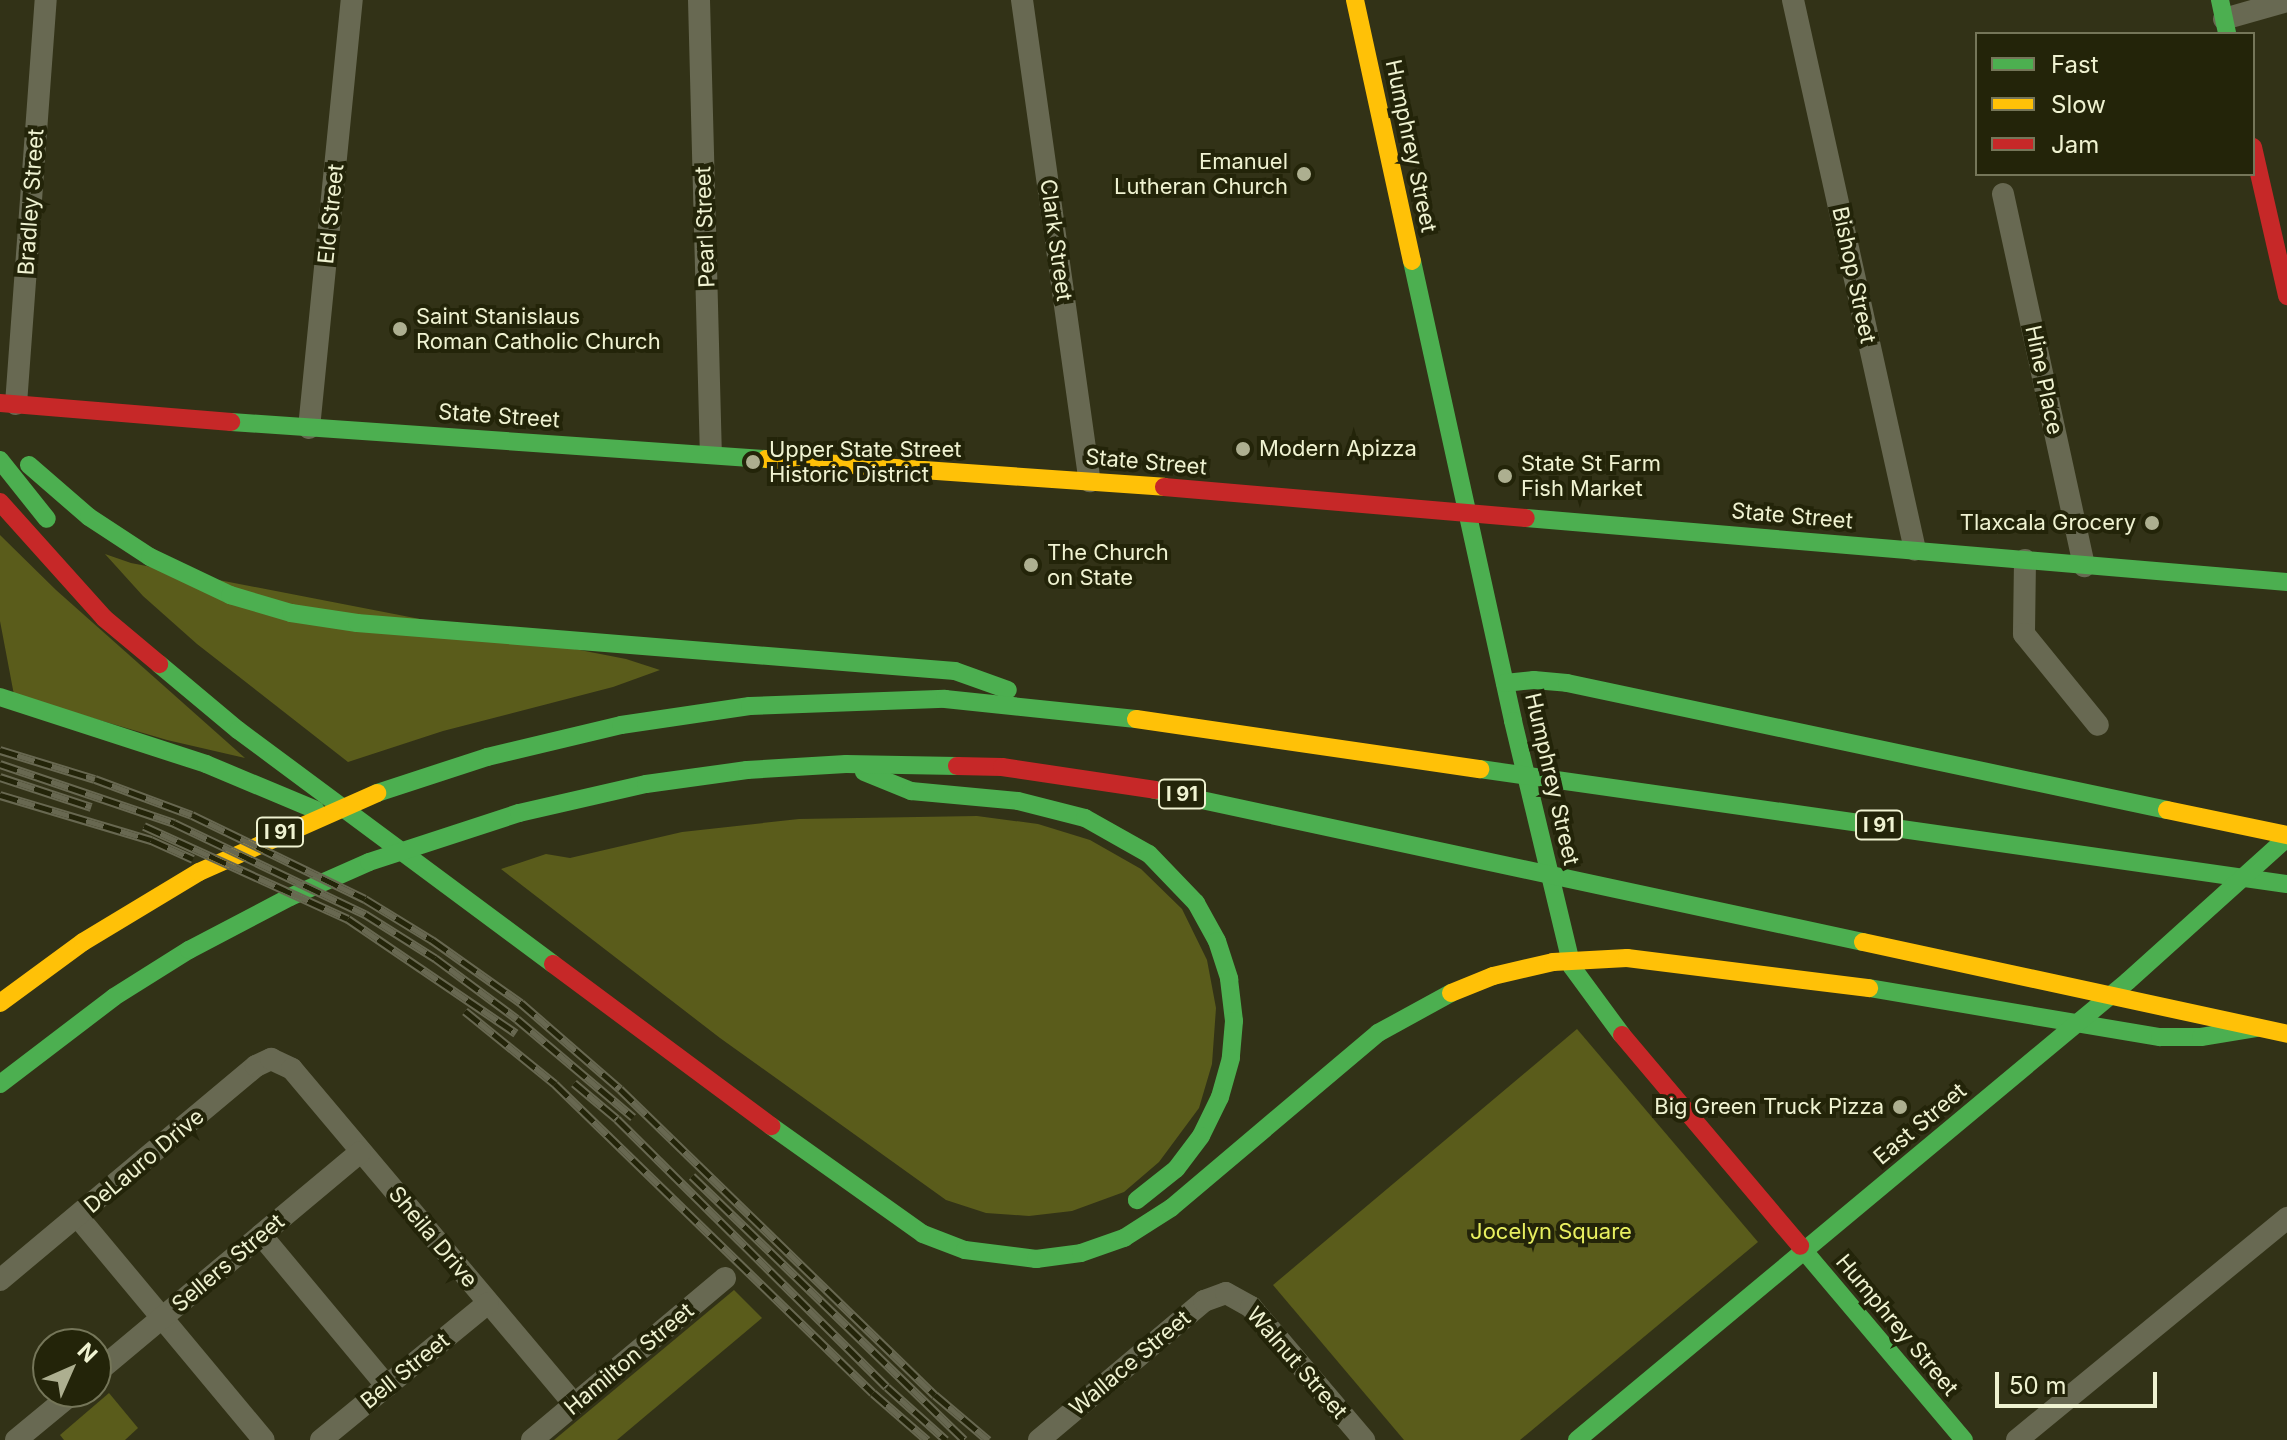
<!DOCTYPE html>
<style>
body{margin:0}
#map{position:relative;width:2287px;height:1440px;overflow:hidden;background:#323217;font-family:Inter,sans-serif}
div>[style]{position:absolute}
.green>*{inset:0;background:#5a5c1b}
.street>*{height:22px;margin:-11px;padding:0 11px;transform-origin:11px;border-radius:11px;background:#686952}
.fast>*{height:18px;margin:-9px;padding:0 9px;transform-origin:9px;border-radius:9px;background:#4caf50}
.slow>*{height:18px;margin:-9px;padding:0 9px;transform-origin:9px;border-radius:9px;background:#ffc107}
.jam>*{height:18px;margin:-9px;padding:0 9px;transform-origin:9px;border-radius:9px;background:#c62828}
.rail>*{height:9px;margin-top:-4.5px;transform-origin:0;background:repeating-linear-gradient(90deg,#232409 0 18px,#686851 0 36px);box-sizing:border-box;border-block:2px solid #686851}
.dots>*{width:22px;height:22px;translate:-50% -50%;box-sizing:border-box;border:4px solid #232409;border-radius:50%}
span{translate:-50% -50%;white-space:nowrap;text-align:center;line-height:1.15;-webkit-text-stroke:8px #232409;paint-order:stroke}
.shield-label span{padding:2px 6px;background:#232409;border:2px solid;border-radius:6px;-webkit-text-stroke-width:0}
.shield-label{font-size:20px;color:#eff2d1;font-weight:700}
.street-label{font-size:22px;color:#eff2d1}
.poi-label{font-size:22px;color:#eff2d1}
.right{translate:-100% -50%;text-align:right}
.left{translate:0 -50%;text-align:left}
.park-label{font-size:22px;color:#e8ef60}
.legend{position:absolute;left:1975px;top:32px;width:280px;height:144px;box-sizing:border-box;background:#232409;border:2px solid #757659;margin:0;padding:10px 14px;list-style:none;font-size:24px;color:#eff2d1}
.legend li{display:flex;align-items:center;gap:16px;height:40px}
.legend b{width:40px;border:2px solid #757659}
.north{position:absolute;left:32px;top:1328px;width:80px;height:80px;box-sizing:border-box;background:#232409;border:2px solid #757659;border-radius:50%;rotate:45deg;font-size:22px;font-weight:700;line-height:32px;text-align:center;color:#eff2d1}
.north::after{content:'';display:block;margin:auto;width:28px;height:36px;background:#adaf90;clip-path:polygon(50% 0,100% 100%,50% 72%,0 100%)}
.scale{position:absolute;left:1995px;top:1372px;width:162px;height:36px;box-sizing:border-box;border:4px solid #eff2d1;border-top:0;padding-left:10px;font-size:24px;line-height:28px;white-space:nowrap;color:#eff2d1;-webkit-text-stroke:6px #232409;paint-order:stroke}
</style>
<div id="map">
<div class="green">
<div style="clip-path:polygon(0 535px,56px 590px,245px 758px,167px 740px,14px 695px,0 621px)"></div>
<div style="clip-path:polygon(105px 554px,131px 563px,626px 659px,660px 670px,613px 687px,443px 731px,348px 762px,197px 644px,143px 596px)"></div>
<div style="clip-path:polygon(977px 816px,1038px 824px,1090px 840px,1141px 869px,1182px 909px,1207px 960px,1216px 1008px,1212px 1064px,1199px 1108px,1159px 1162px,1124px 1192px,1072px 1211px,1029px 1216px,986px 1213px,946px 1200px,720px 1038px,501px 869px,546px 854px,570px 858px,682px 832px,799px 819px)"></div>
<div style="clip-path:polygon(1577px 1029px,1758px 1242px,1520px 1440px,1404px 1440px,1273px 1285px)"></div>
<div style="clip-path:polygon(734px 1290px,762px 1318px,617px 1440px,554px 1440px)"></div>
<div style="clip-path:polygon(109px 1393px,138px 1428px,125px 1440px,64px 1440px,60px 1435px)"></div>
</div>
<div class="street">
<div style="left:699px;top:0;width:453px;rotate:88.5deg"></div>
<div style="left:1022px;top:0;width:486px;rotate:82deg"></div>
<div style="left:1793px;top:0;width:563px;rotate:77.49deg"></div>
<div style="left:2224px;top:19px;width:66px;rotate:-15.9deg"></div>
<div style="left:2003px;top:194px;width:381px;rotate:77.7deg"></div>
<div style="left:16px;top:404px;width:405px;rotate:-85.8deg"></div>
<div style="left:309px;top:428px;width:430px;rotate:-84.3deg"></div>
<div style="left:2025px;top:560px;width:74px;rotate:90.8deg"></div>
<div style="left:2024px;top:634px;width:117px;rotate:50.9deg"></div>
<div style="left:78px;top:1217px;width:290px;rotate:50.2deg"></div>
<div style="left:261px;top:1235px;width:197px;rotate:50.2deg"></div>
<div style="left:0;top:1280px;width:334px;rotate:-39.9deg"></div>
<div style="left:256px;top:1066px;width:17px;rotate:-25deg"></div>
<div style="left:271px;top:1059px;width:23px;rotate:25deg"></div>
<div style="left:292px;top:1069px;width:439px;rotate:49.9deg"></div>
<div style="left:96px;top:1373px;width:344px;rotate:-39.9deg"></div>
<div style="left:16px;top:1440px;width:75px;rotate:-39.6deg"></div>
<div style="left:321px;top:1440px;width:216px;rotate:-39.4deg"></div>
<div style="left:532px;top:1440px;width:252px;rotate:-40deg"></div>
<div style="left:1039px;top:1440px;width:216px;rotate:-40.1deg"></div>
<div style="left:1204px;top:1301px;width:23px;rotate:-20deg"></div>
<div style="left:1226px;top:1293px;width:29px;rotate:29deg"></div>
<div style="left:1251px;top:1307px;width:175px;rotate:49.6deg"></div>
<div style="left:2017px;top:1440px;width:350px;rotate:-39.4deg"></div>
</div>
<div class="fast">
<div style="left:2220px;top:0;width:35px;rotate:78deg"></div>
<div style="left:1412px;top:261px;width:471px;rotate:77.6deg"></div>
<div style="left:1513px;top:721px;width:253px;rotate:76.5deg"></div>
<div style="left:1572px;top:967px;width:84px;rotate:53.7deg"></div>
<div style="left:231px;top:422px;width:536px;rotate:3.96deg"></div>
<div style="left:0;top:460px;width:75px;rotate:51.5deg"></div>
<div style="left:29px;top:465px;width:79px;rotate:40.9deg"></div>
<div style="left:89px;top:517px;width:73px;rotate:33.3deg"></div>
<div style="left:150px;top:557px;width:89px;rotate:25.4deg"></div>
<div style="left:230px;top:595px;width:64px;rotate:16.4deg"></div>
<div style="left:291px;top:613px;width:67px;rotate:8.6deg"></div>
<div style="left:357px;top:623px;width:600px;rotate:4.59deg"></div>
<div style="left:955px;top:671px;width:56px;rotate:19.7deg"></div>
<div style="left:1526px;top:518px;width:764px;rotate:4.81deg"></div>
<div style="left:159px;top:664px;width:103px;rotate:39.9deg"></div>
<div style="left:238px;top:730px;width:392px;rotate:36.6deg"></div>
<div style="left:1505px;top:683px;width:29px;rotate:-6deg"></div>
<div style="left:1534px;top:680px;width:33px;rotate:5deg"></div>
<div style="left:1567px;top:683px;width:613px;rotate:11.95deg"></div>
<div style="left:0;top:697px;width:217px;rotate:18deg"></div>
<div style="left:206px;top:764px;width:119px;rotate:22.7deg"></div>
<div style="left:1480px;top:769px;width:815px;rotate:8.11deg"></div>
<div style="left:864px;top:772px;width:51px;rotate:22deg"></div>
<div style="left:911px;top:791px;width:107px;rotate:5.3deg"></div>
<div style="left:1018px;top:801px;width:69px;rotate:14.2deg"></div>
<div style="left:1085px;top:818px;width:73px;rotate:29.4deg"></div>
<div style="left:1149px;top:854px;width:68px;rotate:46.2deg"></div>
<div style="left:1196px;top:903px;width:43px;rotate:61.1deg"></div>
<div style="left:1217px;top:941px;width:40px;rotate:72deg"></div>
<div style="left:1229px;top:979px;width:42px;rotate:83.2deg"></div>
<div style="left:1234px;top:1021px;width:37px;rotate:95deg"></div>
<div style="left:1231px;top:1058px;width:41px;rotate:105.8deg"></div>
<div style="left:1220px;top:1097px;width:43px;rotate:116deg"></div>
<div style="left:1201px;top:1136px;width:41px;rotate:127.1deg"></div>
<div style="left:1176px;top:1169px;width:50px;rotate:141.5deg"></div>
<div style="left:1155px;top:790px;width:724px;rotate:12.12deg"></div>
<div style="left:377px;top:793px;width:116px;rotate:-18.1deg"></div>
<div style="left:487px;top:757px;width:138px;rotate:-13.4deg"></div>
<div style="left:621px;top:725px;width:130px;rotate:-8.4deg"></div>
<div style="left:750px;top:706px;width:195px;rotate:-2.1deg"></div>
<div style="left:945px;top:699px;width:192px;rotate:6deg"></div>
<div style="left:1869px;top:988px;width:295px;rotate:9.6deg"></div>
<div style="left:2160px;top:1037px;width:41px"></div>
<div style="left:2201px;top:1037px;width:57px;rotate:-9.1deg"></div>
<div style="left:0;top:1084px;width:143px;rotate:-37.3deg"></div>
<div style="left:114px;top:997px;width:89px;rotate:-32.1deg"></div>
<div style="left:189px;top:950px;width:114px;rotate:-27.7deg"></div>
<div style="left:290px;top:897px;width:86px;rotate:-23.9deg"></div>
<div style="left:369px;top:862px;width:158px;rotate:-18.1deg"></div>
<div style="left:519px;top:813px;width:130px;rotate:-12.9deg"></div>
<div style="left:646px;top:784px;width:102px;rotate:-7.9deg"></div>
<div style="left:747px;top:770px;width:99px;rotate:-3.5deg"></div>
<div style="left:846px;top:764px;width:111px;rotate:1deg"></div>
<div style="left:771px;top:1126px;width:186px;rotate:35.4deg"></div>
<div style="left:923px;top:1234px;width:45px;rotate:20.9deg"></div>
<div style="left:965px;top:1250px;width:72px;rotate:7.2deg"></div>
<div style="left:1036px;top:1259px;width:45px;rotate:-7.6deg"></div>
<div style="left:1081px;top:1253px;width:46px;rotate:-19.2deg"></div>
<div style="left:1124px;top:1238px;width:56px;rotate:-32.6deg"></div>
<div style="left:1171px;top:1208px;width:271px;rotate:-40.2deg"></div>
<div style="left:1378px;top:1033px;width:83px;rotate:-28.7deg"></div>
<div style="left:1800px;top:1246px;width:254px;rotate:49.8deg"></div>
<div style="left:1577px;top:1440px;width:717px;rotate:-39.8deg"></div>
<div style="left:2128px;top:981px;width:214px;rotate:-42deg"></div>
</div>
<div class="slow">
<div style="left:1355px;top:0;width:267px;rotate:77.7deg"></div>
<div style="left:766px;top:459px;width:399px;rotate:4deg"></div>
<div style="left:1136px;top:719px;width:348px;rotate:8.3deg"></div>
<div style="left:2167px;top:810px;width:123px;rotate:11.8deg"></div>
<div style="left:1863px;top:942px;width:434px;rotate:12.2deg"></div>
<div style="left:1451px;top:993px;width:45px;rotate:-22deg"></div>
<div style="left:1493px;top:976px;width:62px;rotate:-13.1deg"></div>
<div style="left:1553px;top:962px;width:74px;rotate:-3.1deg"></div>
<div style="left:1627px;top:958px;width:244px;rotate:7.1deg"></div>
<div style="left:0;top:1003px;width:103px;rotate:-36.3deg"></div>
<div style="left:83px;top:942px;width:135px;rotate:-31.1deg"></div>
<div style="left:199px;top:872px;width:195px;rotate:-23.9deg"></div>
</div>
<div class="jam">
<div style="left:2253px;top:147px;width:153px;rotate:77.1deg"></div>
<div style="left:0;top:403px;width:232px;rotate:4.7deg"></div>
<div style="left:1164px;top:487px;width:363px;rotate:4.9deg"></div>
<div style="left:0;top:502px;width:156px;rotate:48.1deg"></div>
<div style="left:104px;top:618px;width:72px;rotate:39.9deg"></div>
<div style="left:957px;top:766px;width:45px;rotate:1.3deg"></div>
<div style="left:1002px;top:767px;width:155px;rotate:8.5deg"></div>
<div style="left:553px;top:964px;width:272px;rotate:36.6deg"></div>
<div style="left:1622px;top:1035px;width:276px;rotate:49.8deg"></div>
</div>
<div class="rail">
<div style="left:0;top:750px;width:99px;rotate:17deg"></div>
<div style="left:95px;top:779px;width:103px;rotate:20.4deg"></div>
<div style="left:192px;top:815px;width:192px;rotate:25.9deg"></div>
<div style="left:365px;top:899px;width:79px;rotate:31.5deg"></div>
<div style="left:432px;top:940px;width:109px;rotate:35.3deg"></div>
<div style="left:521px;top:1003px;width:131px;rotate:41deg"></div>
<div style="left:620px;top:1089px;width:439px;rotate:44.2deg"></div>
<div style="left:935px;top:1395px;width:70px;rotate:40.3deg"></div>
<div style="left:0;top:764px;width:184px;rotate:18.7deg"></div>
<div style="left:174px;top:823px;width:212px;rotate:25.5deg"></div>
<div style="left:365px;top:914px;width:83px;rotate:32.2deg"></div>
<div style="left:435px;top:958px;width:102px;rotate:36.6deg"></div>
<div style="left:517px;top:1019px;width:152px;rotate:40.2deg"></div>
<div style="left:0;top:777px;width:96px;rotate:18.2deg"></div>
<div style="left:0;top:795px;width:158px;rotate:16.6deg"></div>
<div style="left:151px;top:840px;width:46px;rotate:24.3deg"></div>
<div style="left:144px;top:826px;width:224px;rotate:24.5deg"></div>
<div style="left:348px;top:919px;width:203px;rotate:34.2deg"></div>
<div style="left:465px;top:1011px;width:116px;rotate:39deg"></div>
<div style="left:555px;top:1084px;width:443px;rotate:44.2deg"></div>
<div style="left:873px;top:1393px;width:72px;rotate:41deg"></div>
<div style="left:574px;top:1083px;width:56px;rotate:39.9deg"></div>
<div style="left:617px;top:1119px;width:380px;rotate:44.8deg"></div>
<div style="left:887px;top:1387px;width:79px;rotate:41.9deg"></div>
<div style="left:692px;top:1176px;width:379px;rotate:44.1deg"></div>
</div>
<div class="dots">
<div style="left:1304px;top:174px;background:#adaf90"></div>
<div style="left:400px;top:329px;background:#adaf90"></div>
<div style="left:1243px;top:449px;background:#adaf90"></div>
<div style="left:753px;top:462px;background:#adaf90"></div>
<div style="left:1505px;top:476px;background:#adaf90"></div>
<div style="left:2152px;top:523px;background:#adaf90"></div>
<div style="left:1031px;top:565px;background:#adaf90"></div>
<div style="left:1900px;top:1107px;background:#adaf90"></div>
</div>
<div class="shield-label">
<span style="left:1182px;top:794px">I 91</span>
<span style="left:1879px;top:825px">I 91</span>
<span style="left:280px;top:832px">I 91</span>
</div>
<div class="street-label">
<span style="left:1411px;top:146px;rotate:78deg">Humphrey Street</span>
<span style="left:31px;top:202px;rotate:-86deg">Bradley Street</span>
<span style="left:331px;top:214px;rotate:-84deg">Eld Street</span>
<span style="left:705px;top:227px;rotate:-92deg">Pearl Street</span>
<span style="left:1056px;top:240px;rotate:82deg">Clark Street</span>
<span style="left:1854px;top:275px;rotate:78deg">Bishop Street</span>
<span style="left:2044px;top:380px;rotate:78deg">Hine Place</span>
<span style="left:499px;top:416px;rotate:4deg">State Street</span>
<span style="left:1146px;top:462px;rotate:5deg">State Street</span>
<span style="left:1792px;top:516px;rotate:5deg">State Street</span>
<span style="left:1552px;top:779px;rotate:77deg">Humphrey Street</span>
<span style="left:1920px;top:1124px;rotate:-40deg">East Street</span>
<span style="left:144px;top:1161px;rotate:-40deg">DeLauro Drive</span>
<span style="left:433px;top:1237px;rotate:50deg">Sheila Drive</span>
<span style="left:228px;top:1263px;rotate:-40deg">Sellers Street</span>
<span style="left:1897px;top:1325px;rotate:50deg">Humphrey Street</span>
<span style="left:629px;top:1359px;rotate:-40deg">Hamilton Street</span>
<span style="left:1130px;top:1363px;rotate:-40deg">Wallace Street</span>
<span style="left:1297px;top:1363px;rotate:49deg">Walnut Street</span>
<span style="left:405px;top:1371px;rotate:-39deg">Bell Street</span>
</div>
<div class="poi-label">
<span class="right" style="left:1288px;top:174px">Emanuel<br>Lutheran Church</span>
<span class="left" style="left:416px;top:329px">Saint Stanislaus<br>Roman Catholic Church</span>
<span class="left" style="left:769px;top:462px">Upper State Street<br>Historic District</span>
<span class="left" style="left:1259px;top:449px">Modern Apizza</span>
<span class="left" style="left:1521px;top:476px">State St Farm<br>Fish Market</span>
<span class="right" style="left:2136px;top:523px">Tlaxcala Grocery</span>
<span class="left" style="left:1047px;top:565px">The Church<br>on State</span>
<span class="right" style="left:1884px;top:1107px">Big Green Truck Pizza</span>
</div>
<div class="park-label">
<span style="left:1551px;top:1232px">Jocelyn Square</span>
</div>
<ul class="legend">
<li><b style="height:10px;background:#4caf50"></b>Fast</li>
<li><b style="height:10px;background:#ffc107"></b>Slow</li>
<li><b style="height:10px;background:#c62828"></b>Jam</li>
</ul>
<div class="north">N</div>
<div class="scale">50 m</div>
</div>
